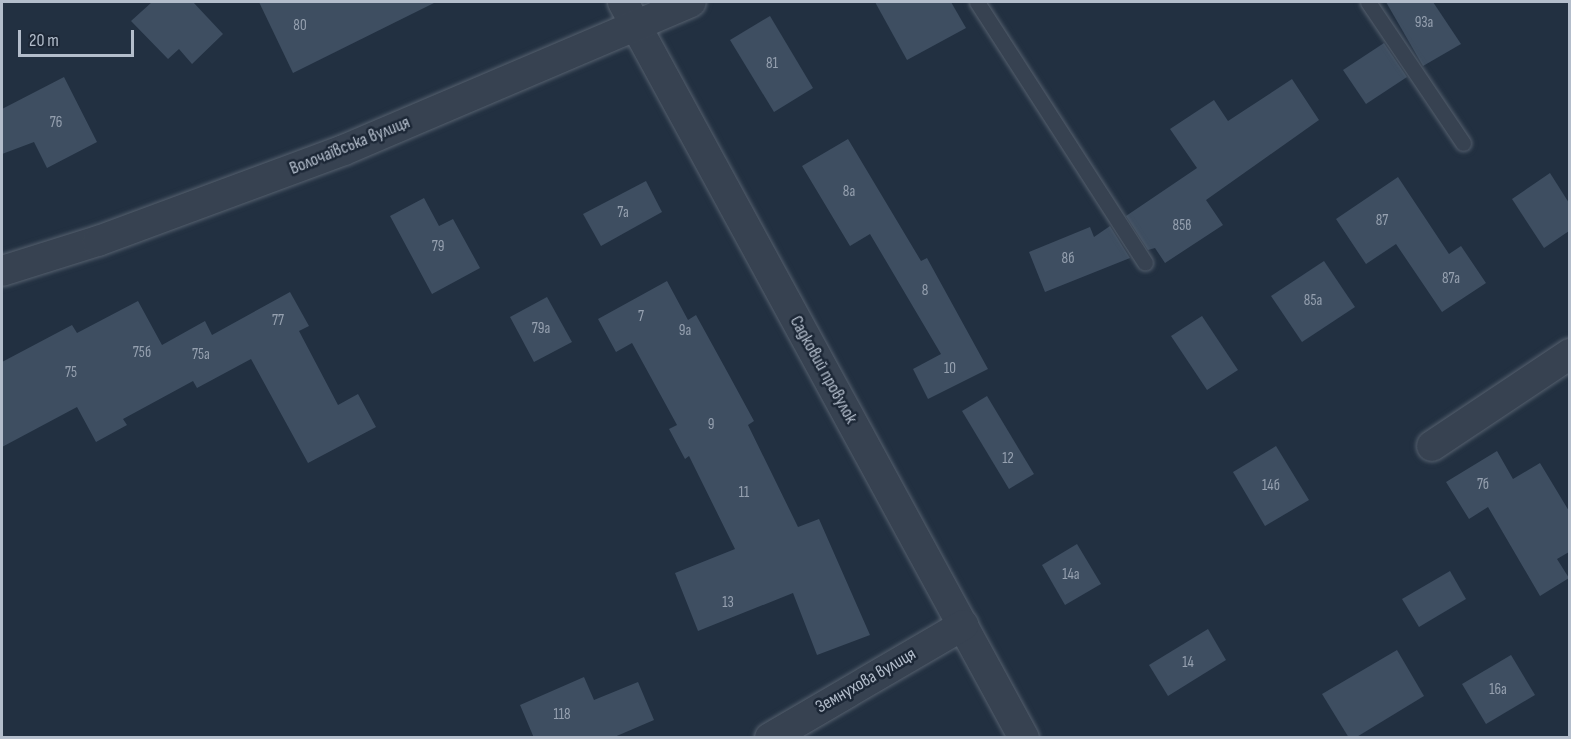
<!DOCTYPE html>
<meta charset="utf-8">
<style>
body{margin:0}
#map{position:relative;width:1571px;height:739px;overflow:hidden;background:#223041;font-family:"Sofia Sans Condensed",sans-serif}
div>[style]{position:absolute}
.building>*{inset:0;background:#3e4e61}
.roads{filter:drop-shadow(0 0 2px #55606e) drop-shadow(0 0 2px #55606e)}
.lane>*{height:15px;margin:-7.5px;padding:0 7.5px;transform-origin:7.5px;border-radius:7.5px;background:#374251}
.street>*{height:30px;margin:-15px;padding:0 15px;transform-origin:15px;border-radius:15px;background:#374251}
span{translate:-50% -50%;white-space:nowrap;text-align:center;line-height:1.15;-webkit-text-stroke:5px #1c2736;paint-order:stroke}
.number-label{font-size:15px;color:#96a1b0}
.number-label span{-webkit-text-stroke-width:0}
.street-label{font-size:18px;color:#b3bdcb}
.frame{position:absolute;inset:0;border:3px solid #b3bdcb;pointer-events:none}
.scale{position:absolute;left:18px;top:30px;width:116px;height:27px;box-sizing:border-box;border:3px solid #b3bdcb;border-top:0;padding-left:8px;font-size:18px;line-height:21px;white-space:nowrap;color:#b3bdcb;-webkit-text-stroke:4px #1c2736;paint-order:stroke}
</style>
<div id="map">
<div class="building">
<div style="clip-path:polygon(152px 2px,193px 2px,223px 34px,192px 64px,179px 49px,168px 59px,131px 21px)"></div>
<div style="clip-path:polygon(259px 2px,436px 2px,293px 73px)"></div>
<div style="clip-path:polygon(875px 2px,951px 2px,966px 28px,907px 60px)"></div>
<div style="clip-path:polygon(1386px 2px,1433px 2px,1461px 44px,1423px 66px)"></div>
<div style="clip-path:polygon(770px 16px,813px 88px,774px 112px,730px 40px)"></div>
<div style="clip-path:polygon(1384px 43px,1407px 77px,1366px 104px,1343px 70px)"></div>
<div style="clip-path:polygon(64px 77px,97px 142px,47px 168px,34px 142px,2px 154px,2px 109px)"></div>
<div style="clip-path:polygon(1292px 79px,1319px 120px,1206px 200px,1223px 225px,1165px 263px,1155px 248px,1148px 250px,1126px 216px,1197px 168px,1170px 129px,1214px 100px,1228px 121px)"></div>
<div style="clip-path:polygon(848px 139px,921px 261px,927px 258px,988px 369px,928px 399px,913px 369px,941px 354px,870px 234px,850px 246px,802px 166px)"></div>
<div style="clip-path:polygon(1550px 173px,1569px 203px,1569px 231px,1544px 248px,1512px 199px)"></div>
<div style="clip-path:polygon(1398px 177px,1449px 254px,1461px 246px,1486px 283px,1442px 312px,1396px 244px,1366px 264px,1336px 219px)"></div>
<div style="clip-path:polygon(646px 181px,662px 212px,601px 246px,583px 214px)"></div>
<div style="clip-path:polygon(424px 198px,439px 226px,453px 219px,480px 268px,432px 294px,390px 216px)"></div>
<div style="clip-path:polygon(1110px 226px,1130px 258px,1045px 292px,1029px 252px,1090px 227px,1094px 237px)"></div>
<div style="clip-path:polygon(1324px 261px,1355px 307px,1302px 342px,1271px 296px)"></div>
<div style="clip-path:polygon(667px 281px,688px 320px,696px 315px,729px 375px,754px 421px,748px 425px,798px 527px,819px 519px,870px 635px,817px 655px,793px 593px,698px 631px,675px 573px,735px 549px,689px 456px,685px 459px,669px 429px,677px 425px,632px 343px,616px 352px,598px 319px)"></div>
<div style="clip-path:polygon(290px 292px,309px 326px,299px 331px,338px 405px,358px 394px,376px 427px,308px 463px,251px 359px,197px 388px,193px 381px,123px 419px,127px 425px,96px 442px,77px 407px,2px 447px,2px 362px,72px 325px,77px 333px,138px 301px,162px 345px,205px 321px,212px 335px)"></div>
<div style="clip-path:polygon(547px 297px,572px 342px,534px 362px,510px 317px)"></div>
<div style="clip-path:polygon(1202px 316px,1238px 370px,1207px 390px,1171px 336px)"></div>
<div style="clip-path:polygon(987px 396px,1034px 474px,1009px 489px,962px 411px)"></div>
<div style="clip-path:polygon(1276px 446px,1309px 500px,1265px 526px,1233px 472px)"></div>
<div style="clip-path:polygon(1497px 451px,1513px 479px,1540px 463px,1569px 511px,1569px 552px,1557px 559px,1569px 578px,1540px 596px,1488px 507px,1469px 519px,1446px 482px)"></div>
<div style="clip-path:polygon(1077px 544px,1101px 584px,1065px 605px,1042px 565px)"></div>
<div style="clip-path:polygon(1450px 571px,1466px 599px,1419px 627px,1402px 599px)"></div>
<div style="clip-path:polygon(1208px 629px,1226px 660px,1168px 696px,1149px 665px)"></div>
<div style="clip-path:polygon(1397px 650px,1424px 696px,1355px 738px,1349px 738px,1322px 694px)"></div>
<div style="clip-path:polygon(1511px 655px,1535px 695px,1486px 724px,1462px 684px)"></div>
<div style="clip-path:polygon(584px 677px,594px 700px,638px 682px,654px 720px,612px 738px,534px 738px,520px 705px)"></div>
</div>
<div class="roads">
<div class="lane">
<div style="left:977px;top:2px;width:310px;rotate:57.2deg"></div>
<div style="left:1368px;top:2px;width:170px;rotate:56deg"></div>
</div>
<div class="street">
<div style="left:623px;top:2px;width:838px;rotate:61.42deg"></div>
<div style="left:2px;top:271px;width:101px;rotate:-17.4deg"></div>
<div style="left:98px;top:241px;width:262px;rotate:-20.3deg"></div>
<div style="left:344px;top:150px;width:377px;rotate:-23.1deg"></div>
<div style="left:1432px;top:446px;width:166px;rotate:-33.7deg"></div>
<div style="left:770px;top:738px;width:224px;rotate:-30.3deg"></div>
</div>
</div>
<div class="number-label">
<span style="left:1424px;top:23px">93а</span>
<span style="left:300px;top:26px">80</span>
<span style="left:772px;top:64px">81</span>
<span style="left:56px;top:123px">76</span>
<span style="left:849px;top:192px">8а</span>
<span style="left:623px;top:213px">7а</span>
<span style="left:1382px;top:221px">87</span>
<span style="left:1182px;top:226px">85в</span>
<span style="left:438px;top:247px">79</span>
<span style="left:1068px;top:259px">8б</span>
<span style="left:1451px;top:279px">87а</span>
<span style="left:925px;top:291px">8</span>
<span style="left:1313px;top:301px">85а</span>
<span style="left:641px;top:317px">7</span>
<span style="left:278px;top:321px">77</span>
<span style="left:541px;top:329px">79а</span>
<span style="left:685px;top:331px">9а</span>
<span style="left:142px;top:353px">75б</span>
<span style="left:201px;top:355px">75а</span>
<span style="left:950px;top:369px">10</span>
<span style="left:71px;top:373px">75</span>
<span style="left:711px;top:425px">9</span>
<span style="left:1008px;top:459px">12</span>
<span style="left:1483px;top:485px">7б</span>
<span style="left:1271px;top:486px">14б</span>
<span style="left:744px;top:493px">11</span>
<span style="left:1071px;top:575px">14а</span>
<span style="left:728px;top:603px">13</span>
<span style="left:1188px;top:663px">14</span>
<span style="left:1498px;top:690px">16а</span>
<span style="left:562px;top:715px">118</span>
</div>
<div class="street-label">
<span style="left:350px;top:146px;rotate:-22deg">Волочаївська вулиця</span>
<span style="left:823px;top:370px;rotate:61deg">Садковий провулок</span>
<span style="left:866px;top:681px;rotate:-30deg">Земнухова вулиця</span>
</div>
<div class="frame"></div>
<div class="scale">20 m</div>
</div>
